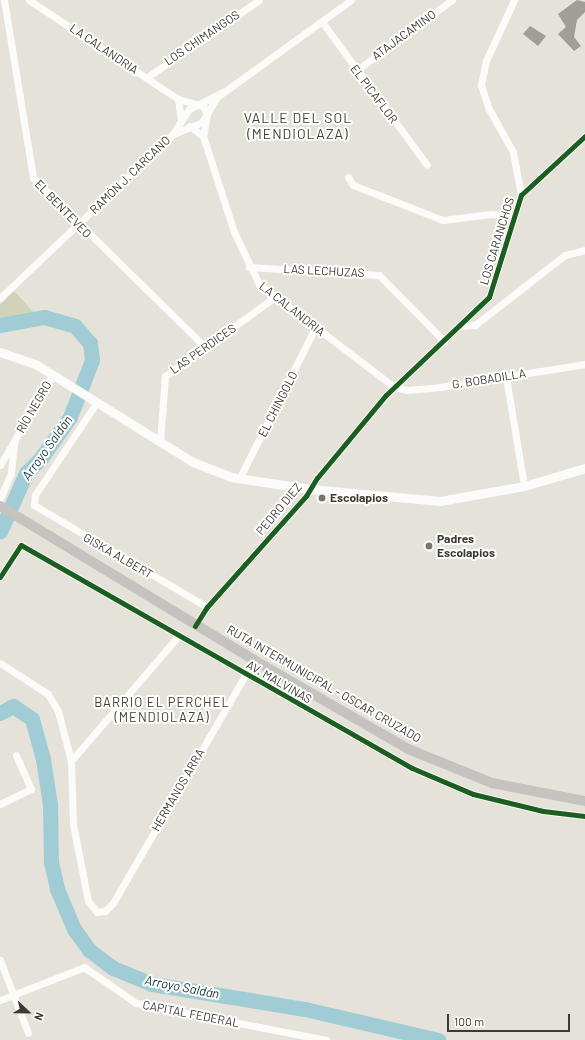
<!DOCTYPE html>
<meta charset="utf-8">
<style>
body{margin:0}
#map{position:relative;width:585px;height:1040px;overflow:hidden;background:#e5e2d9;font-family:Barlow,sans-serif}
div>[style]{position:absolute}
.green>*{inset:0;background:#d0d2b9}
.river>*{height:15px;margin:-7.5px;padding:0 7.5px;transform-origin:7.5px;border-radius:7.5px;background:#a0cdd5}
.building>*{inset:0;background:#a09e97}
.minor>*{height:7px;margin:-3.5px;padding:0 3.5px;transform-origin:3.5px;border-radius:3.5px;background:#fbfbf9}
.tertiary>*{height:9px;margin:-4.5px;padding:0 4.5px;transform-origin:4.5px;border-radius:4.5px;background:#fbfbf9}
.secondary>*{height:10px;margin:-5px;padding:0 5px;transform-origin:5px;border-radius:5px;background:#c5c2bf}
.cycleway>*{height:5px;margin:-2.5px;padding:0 2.5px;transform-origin:2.5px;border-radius:2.5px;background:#1b5e20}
.dots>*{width:11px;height:11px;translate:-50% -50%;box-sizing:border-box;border:2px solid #fff;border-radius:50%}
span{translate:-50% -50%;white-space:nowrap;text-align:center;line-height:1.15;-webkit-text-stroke:4px #fff;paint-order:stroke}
.street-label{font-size:12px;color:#3c3a32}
.poi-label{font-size:12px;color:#3c3a32;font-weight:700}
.left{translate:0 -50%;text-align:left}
.water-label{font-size:13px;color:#113239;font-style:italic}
.neighbourhood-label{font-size:13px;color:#423e2f;letter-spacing:1px}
.quarter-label{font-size:14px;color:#423e2f;letter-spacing:1px}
.north{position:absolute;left:8px;top:992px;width:40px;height:40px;-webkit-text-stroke:3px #fff;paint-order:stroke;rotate:112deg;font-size:11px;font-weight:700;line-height:16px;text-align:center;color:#3c3a32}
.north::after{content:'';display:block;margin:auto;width:14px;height:18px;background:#3c3a32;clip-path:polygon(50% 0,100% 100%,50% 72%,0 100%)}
.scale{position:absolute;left:447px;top:1014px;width:123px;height:18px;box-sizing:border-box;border:2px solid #3c3a32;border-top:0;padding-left:5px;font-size:12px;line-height:14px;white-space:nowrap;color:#3c3a32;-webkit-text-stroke:3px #fff;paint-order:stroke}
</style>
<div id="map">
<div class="green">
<div style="clip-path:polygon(14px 291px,38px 317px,0 323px,0 305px)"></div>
</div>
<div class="river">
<div style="left:0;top:325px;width:45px;rotate:-10.3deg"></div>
<div style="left:44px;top:317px;width:32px;rotate:16deg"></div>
<div style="left:75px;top:326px;width:23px;rotate:49deg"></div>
<div style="left:90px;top:343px;width:17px;rotate:83deg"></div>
<div style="left:92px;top:360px;width:61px;rotate:111.1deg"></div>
<div style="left:70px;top:417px;width:50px;rotate:125.3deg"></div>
<div style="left:41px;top:458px;width:21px;rotate:135deg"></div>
<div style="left:26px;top:473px;width:64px;rotate:113.8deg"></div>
<div style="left:0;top:713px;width:15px;rotate:-28deg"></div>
<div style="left:13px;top:706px;width:23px;rotate:34deg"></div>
<div style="left:32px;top:719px;width:41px;rotate:74.6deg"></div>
<div style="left:43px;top:759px;width:47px;rotate:81.3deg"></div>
<div style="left:50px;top:805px;width:57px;rotate:89deg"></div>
<div style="left:51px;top:862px;width:28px;rotate:77deg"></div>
<div style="left:57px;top:889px;width:43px;rotate:67deg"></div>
<div style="left:74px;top:929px;width:26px;rotate:54deg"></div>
<div style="left:89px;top:950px;width:30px;rotate:37deg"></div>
<div style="left:113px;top:968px;width:42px;rotate:22.3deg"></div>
<div style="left:152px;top:984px;width:155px;rotate:9.3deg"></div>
<div style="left:305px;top:1009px;width:137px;rotate:13.1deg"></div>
</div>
<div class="building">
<div style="clip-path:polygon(577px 0,585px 2px,585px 12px,577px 20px,574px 37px,581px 46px,574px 51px,558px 34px,566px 27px,558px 14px)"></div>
<div style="clip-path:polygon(530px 26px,546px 36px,538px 46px,523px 34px)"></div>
</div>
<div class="minor">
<div style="left:4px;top:0;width:180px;rotate:80.7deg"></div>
<div style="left:33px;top:178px;width:243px;rotate:44.5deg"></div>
<div style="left:29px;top:0;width:179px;rotate:33.6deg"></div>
<div style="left:178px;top:99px;width:26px;rotate:16deg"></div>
<div style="left:203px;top:106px;width:9px;rotate:63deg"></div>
<div style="left:207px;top:114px;width:22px;rotate:100deg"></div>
<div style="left:203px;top:136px;width:17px;rotate:-144deg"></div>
<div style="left:514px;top:0;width:67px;rotate:114.7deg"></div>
<div style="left:486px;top:61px;width:25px;rotate:102deg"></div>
<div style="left:481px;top:85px;width:25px;rotate:72deg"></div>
<div style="left:489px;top:109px;width:49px;rotate:60.8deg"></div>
<div style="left:513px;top:152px;width:44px;rotate:79.5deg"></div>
<div style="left:322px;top:22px;width:177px;rotate:53.7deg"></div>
<div style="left:357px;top:70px;width:118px;rotate:-36.4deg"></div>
<div style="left:146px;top:78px;width:137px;rotate:-34.6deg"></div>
<div style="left:225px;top:91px;width:40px;rotate:153.4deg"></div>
<div style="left:189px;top:109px;width:30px;rotate:123deg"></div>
<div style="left:173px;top:134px;width:31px;rotate:-22deg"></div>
<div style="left:202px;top:122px;width:29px;rotate:-59deg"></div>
<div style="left:217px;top:97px;width:165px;rotate:-35.9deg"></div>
<div style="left:178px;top:99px;width:21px;rotate:82deg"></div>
<div style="left:203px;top:136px;width:101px;rotate:72.1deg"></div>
<div style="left:234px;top:232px;width:58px;rotate:64.3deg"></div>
<div style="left:259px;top:284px;width:170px;rotate:37.3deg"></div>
<div style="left:394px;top:387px;width:13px;rotate:13deg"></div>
<div style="left:407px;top:390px;width:33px;rotate:-5deg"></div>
<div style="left:440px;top:387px;width:147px;rotate:-9deg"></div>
<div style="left:348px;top:177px;width:9px;rotate:58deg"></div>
<div style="left:353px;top:185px;width:97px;rotate:21.3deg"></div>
<div style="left:443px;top:220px;width:48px;rotate:-7.1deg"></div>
<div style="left:491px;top:214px;width:22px;rotate:5deg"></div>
<div style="left:249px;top:267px;width:130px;rotate:3.5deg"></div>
<div style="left:379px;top:275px;width:93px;rotate:45.4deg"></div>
<div style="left:0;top:298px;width:238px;rotate:-43.5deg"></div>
<div style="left:460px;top:326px;width:15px;rotate:-4deg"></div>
<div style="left:475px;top:325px;width:114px;rotate:-37.9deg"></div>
<div style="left:565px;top:255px;width:21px;rotate:-14deg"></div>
<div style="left:506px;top:377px;width:110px;rotate:80.6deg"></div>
<div style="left:97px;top:402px;width:112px;rotate:123.7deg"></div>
<div style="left:35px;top:495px;width:10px;rotate:96deg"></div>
<div style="left:34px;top:505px;width:201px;rotate:30.5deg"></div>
<div style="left:160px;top:442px;width:66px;rotate:-85.7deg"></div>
<div style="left:165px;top:376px;width:135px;rotate:-35.7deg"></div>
<div style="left:0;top:465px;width:105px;rotate:-59.8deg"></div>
<div style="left:239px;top:479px;width:169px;rotate:-63.3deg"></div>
<div style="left:0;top:499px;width:28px;rotate:-67deg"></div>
<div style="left:11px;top:473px;width:31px;rotate:-84deg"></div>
<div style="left:0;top:577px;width:38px;rotate:-57deg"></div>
<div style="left:21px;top:545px;width:450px;rotate:29.7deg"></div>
<div style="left:412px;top:768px;width:66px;rotate:23.1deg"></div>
<div style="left:473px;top:794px;width:72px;rotate:13.7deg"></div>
<div style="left:543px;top:811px;width:42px;rotate:6.8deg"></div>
<div style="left:195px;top:626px;width:22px;rotate:-58deg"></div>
<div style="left:207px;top:607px;width:149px;rotate:-48.3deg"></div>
<div style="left:306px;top:496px;width:21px;rotate:-59deg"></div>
<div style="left:317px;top:478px;width:108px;rotate:-50.3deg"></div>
<div style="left:386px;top:395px;width:142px;rotate:-43.6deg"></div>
<div style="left:489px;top:297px;width:107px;rotate:-72.6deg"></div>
<div style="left:521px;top:195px;width:87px;rotate:-42.7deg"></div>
<div style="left:0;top:663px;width:57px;rotate:32.9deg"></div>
<div style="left:48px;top:694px;width:20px;rotate:60deg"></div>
<div style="left:58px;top:711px;width:52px;rotate:75.4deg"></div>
<div style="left:71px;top:761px;width:63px;rotate:88.2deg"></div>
<div style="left:73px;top:824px;width:78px;rotate:79deg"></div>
<div style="left:88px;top:901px;width:14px;rotate:51deg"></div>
<div style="left:97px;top:912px;width:8px;rotate:-7deg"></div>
<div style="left:105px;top:911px;width:11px;rotate:-45deg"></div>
<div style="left:113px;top:903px;width:281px;rotate:-59.9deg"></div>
<div style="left:71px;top:761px;width:165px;rotate:-49.4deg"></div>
<div style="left:0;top:804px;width:34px;rotate:-26deg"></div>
<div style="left:31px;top:789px;width:37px;rotate:-114deg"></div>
<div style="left:0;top:960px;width:78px;rotate:69deg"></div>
<div style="left:0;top:1000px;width:90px;rotate:-21.4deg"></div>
<div style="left:84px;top:967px;width:63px;rotate:34.7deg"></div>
<div style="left:136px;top:1003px;width:194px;rotate:11deg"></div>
</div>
<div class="tertiary">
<div style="left:0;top:352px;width:39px;rotate:19deg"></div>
<div style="left:37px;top:365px;width:184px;rotate:31.9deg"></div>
<div style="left:193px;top:462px;width:41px;rotate:21.5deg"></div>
<div style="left:231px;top:477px;width:80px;rotate:8.6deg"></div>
<div style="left:310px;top:489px;width:131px;rotate:5.3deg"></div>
<div style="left:440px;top:501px;width:85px;rotate:-10.1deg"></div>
<div style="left:524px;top:486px;width:64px;rotate:-16.4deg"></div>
</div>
<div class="secondary">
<div style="left:0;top:506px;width:297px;rotate:31.2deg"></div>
<div style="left:254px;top:660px;width:178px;rotate:30deg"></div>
<div style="left:408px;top:749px;width:91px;rotate:22deg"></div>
<div style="left:492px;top:783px;width:95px;rotate:11deg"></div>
</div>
<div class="cycleway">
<div style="left:0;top:577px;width:38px;rotate:-57deg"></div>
<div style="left:21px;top:545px;width:450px;rotate:29.7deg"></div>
<div style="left:412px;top:768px;width:66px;rotate:23.1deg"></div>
<div style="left:473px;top:794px;width:72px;rotate:13.7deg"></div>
<div style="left:543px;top:811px;width:42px;rotate:6.8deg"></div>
<div style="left:195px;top:626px;width:22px;rotate:-58deg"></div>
<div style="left:207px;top:607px;width:149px;rotate:-48.3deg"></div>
<div style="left:306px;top:496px;width:21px;rotate:-59deg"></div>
<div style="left:317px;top:478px;width:108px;rotate:-50.3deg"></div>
<div style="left:386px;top:395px;width:142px;rotate:-43.6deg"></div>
<div style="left:489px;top:297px;width:107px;rotate:-72.6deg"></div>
<div style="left:521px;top:195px;width:87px;rotate:-42.7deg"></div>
</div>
<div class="dots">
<div style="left:322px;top:498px;background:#77756c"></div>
<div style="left:429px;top:546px;background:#77756c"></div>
</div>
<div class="street-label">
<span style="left:404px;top:35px;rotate:-36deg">ATAJACAMINO</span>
<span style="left:202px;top:38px;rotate:-34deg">LOS CHIMANGOS</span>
<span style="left:104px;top:49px;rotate:34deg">LA CALANDRIA</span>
<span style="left:374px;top:94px;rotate:53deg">EL PICAFLOR</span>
<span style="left:130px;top:175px;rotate:-44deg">RAMÓN J. CARCANO</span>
<span style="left:63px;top:209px;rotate:46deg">EL BENTEVEO</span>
<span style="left:497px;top:241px;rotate:-73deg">LOS CARANCHOS</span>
<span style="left:324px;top:271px;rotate:3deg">LAS LECHUZAS</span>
<span style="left:292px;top:309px;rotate:38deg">LA CALANDRIA</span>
<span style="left:203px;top:349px;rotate:-35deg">LAS PERDICES</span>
<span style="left:489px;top:379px;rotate:-9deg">G. BOBADILLA</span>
<span style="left:278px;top:404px;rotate:-63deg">EL CHINGOLO</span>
<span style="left:34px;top:407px;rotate:-60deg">RÍO NEGRO</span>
<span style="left:279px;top:509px;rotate:-50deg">PEDRO DIEZ</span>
<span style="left:118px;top:556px;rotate:30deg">GISKA ALBERT</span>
<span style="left:279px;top:682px;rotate:30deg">AV. MALVINAS</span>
<span style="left:324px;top:684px;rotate:30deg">RUTA INTERMUNICIPAL - OSCAR CRUZADO</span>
<span style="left:178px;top:790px;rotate:-60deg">HERMANOS ARRA</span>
<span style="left:191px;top:1014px;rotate:11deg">CAPITAL FEDERAL</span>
</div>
<div class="poi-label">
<span class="left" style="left:330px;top:498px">Escolapios</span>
<span class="left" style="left:437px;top:546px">Padres<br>Escolapios</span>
</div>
<div class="water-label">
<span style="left:47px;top:448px;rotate:-54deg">Arroyo Saldán</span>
<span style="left:182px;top:987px;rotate:11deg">Arroyo Saldán</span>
</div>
<div class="neighbourhood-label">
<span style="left:162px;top:710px">BARRIO EL PERCHEL<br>(MENDIOLAZA)</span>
</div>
<div class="quarter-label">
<span style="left:298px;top:126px">VALLE DEL SOL<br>(MENDIOLAZA)</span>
</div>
<div class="north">N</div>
<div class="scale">100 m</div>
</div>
